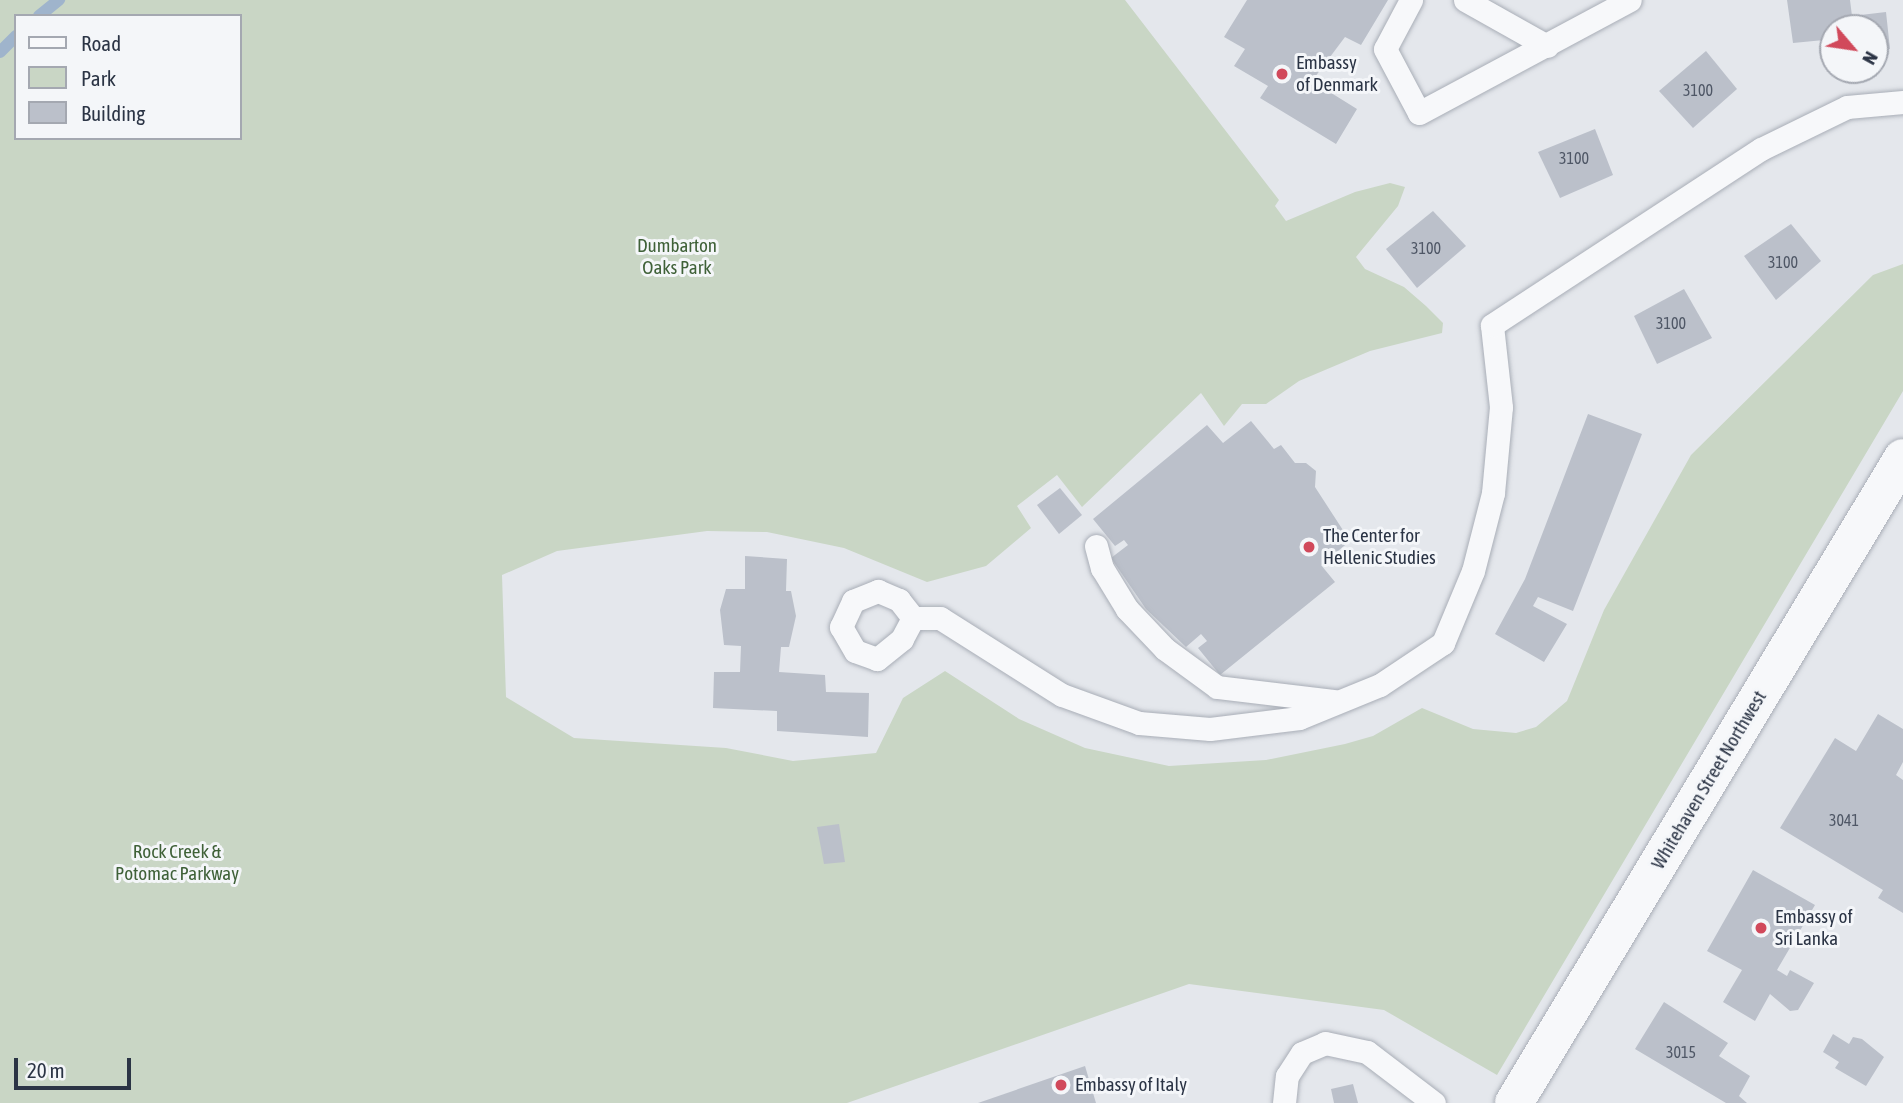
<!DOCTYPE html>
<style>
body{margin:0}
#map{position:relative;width:1903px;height:1103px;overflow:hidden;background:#e4e7ec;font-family:"Asap Condensed",sans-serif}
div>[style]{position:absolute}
.green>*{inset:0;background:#c9d6c5}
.stream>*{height:12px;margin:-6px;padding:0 6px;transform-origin:6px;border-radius:6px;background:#9fb4cc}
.building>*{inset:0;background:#bbc0ca}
.roads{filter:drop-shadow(0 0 2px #a9aeb7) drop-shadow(0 0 2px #a9aeb7)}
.lane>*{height:23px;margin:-11.5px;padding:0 11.5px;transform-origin:11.5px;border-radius:11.5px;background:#f7f8fa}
.street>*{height:38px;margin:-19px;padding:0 19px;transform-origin:19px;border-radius:19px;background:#f7f8fa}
.dots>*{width:19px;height:19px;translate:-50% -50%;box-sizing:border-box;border:4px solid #f4f6f9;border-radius:50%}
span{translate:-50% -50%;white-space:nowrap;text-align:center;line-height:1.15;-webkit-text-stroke:6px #f4f6f9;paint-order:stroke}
.number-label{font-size:16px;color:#4f5766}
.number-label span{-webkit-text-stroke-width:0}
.poi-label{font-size:19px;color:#2b3445}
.left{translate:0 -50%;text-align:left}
.park-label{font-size:19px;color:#3f6138}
.street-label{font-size:19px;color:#2b3445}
.legend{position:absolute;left:14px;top:14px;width:228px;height:126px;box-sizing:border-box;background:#f4f6f9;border:2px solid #a4a8b1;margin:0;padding:9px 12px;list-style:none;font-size:21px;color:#2b3445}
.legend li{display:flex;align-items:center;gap:14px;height:35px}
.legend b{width:35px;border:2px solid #a4a8b1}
.north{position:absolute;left:1819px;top:14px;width:70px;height:70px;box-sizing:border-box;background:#f4f6f9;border:2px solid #a4a8b1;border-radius:50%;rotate:119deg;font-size:19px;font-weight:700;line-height:28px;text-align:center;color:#2b3445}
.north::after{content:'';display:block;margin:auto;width:24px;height:32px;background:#d1495b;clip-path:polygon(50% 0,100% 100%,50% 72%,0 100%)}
.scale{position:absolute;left:14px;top:1058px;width:117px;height:32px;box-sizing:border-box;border:4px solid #2b3445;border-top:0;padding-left:9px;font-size:21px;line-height:24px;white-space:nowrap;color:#2b3445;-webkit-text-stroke:5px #f4f6f9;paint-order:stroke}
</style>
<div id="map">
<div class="green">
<div style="clip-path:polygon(evenodd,0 0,1125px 0,1279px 200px,1275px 206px,1286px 221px,1355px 192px,1390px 183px,1405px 187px,1398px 206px,1356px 257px,1365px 269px,1404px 287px,1426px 306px,1443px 323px,1442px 333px,1370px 351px,1299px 381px,1266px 404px,1242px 404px,1224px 426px,1201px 393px,1082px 507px,1057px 475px,1017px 506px,1031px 528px,986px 566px,927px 582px,844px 548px,767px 532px,707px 531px,557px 551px,502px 575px,506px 697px,574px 738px,726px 748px,793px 761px,876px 753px,903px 698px,945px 671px,1019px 719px,1085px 748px,1169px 766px,1266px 760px,1345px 744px,1373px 736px,1422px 708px,1473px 729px,1516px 733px,1536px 727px,1567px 701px,1604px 610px,1691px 455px,1873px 275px,1903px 264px,1903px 391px,1497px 1075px,1384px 1010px,1189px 984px,847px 1103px,0 1103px,0 0,16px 16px,240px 16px,240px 138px,16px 138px,16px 16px)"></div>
</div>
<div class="stream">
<div style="left:39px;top:16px;width:26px;rotate:-39deg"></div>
<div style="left:0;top:52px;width:23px;rotate:-45deg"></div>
</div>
<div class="building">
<div style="clip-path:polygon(1247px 0,1388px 0,1361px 45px,1345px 37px,1312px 81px,1357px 109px,1336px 144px,1260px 98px,1268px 86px,1234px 66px,1245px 49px,1224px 37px)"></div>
<div style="clip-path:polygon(1787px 0,1850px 0,1852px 16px,1886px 12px,1890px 49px,1875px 51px,1875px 28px,1833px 28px,1833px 49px,1824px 50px,1824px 40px,1793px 43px)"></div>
<div style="clip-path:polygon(1706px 51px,1737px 89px,1693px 128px,1659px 91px)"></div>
<div style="clip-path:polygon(1595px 129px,1613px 175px,1560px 198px,1538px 152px)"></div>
<div style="clip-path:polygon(1433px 211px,1466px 246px,1417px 288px,1386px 249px)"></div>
<div style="clip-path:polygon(1791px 224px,1821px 261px,1776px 300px,1744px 256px)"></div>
<div style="clip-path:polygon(1684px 289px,1712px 338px,1657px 364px,1634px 316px)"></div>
<div style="clip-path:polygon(1588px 414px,1642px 434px,1573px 611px,1538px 597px,1533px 606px,1567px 624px,1544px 662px,1495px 634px,1525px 579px)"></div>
<div style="clip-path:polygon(1251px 421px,1274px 449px,1281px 445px,1295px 463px,1306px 463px,1316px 471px,1315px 487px,1350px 541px,1321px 565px,1335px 582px,1220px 675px,1198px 648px,1207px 641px,1201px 634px,1186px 647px,1146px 609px,1111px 558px,1128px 545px,1124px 540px,1115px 546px,1093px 519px,1207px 425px,1223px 443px)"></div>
<div style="clip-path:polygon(1060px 488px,1082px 515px,1059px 534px,1037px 505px)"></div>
<div style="clip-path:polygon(745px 556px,787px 559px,786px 591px,791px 591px,796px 616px,789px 647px,781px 647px,779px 672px,825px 675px,826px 692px,869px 693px,868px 737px,777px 731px,777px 711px,713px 708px,714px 672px,740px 672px,741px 646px,724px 645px,720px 610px,726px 589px,745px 589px)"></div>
<div style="clip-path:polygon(1878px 714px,1903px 729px,1903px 762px,1896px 775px,1903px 780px,1903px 913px,1878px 898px,1883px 890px,1780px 828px,1835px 738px,1856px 751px)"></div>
<div style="clip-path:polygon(839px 824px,845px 862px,824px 864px,817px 827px)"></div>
<div style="clip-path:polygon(1753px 870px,1815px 905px,1777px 970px,1787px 976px,1790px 970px,1814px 983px,1798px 1010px,1790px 1011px,1770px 994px,1755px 1021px,1723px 1002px,1742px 970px,1707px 951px)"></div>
<div style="clip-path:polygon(1664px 1002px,1728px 1043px,1719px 1056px,1750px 1076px,1739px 1096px,1747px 1103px,1726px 1103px,1635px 1049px)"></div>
<div style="clip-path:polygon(1833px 1034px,1849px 1044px,1853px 1037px,1862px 1039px,1884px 1057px,1866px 1086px,1835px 1068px,1839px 1062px,1823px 1052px)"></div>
<div style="clip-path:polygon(1085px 1066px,1096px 1103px,978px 1103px)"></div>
<div style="clip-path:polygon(1353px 1084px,1358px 1103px,1334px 1103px,1331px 1089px)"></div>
</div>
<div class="roads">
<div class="lane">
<div style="left:1411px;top:0;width:55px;rotate:118deg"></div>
<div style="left:1385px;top:49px;width:72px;rotate:62deg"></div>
<div style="left:1419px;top:113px;width:239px;rotate:-28.2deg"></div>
<div style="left:1465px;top:0;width:94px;rotate:29.3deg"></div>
<div style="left:1096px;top:546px;width:23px;rotate:75deg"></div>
<div style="left:1102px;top:568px;width:48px;rotate:58.6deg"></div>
<div style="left:1127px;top:609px;width:55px;rotate:46.5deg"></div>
<div style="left:1165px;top:649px;width:64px;rotate:36.2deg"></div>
<div style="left:1217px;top:687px;width:118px;rotate:6.8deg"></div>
<div style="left:878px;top:591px;width:23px;rotate:23deg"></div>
<div style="left:899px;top:600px;width:23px;rotate:52deg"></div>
<div style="left:913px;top:618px;width:24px;rotate:118deg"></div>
<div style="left:902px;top:639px;width:32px;rotate:141deg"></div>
<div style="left:877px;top:659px;width:23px;rotate:-160deg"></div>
<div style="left:855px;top:651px;width:28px;rotate:-120deg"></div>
<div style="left:841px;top:627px;width:29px;rotate:-65deg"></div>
<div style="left:853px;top:601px;width:27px;rotate:-22deg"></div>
<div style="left:913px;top:618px;width:27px"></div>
<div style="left:940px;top:618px;width:144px;rotate:32.3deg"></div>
<div style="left:1062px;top:695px;width:82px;rotate:20deg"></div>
<div style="left:1139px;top:723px;width:71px;rotate:4.8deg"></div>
<div style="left:1210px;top:729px;width:90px;rotate:-7deg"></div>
<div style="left:1299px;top:718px;width:87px;rotate:-22.2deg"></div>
<div style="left:1380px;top:685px;width:76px;rotate:-33.7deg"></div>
<div style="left:1443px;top:643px;width:78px;rotate:-67.4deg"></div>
<div style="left:1473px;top:571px;width:81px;rotate:-75.6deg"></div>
<div style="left:1493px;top:493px;width:86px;rotate:-84.7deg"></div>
<div style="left:1501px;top:407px;width:82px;rotate:-96.3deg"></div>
<div style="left:1492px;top:325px;width:321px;rotate:-33.2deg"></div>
<div style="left:1761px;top:149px;width:96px;rotate:-26deg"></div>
<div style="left:1847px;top:107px;width:56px;rotate:-5.1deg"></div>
<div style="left:1284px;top:1103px;width:27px;rotate:-84deg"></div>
<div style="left:1287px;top:1076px;width:27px;rotate:-57deg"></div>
<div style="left:1302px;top:1053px;width:25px;rotate:-23deg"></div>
<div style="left:1325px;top:1043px;width:43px;rotate:12.1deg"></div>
<div style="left:1367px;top:1052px;width:84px;rotate:37.3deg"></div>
</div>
<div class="street">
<div style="left:1514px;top:1103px;width:753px;rotate:-58.91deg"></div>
</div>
</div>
<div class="dots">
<div style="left:1282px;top:74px;background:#d1495b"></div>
<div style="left:1309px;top:547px;background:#d1495b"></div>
<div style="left:1761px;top:928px;background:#d1495b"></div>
<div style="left:1061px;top:1085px;background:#d1495b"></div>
</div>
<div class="number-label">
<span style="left:1698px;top:90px">3100</span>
<span style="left:1574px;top:158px">3100</span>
<span style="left:1426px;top:248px">3100</span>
<span style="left:1783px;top:262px">3100</span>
<span style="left:1671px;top:323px">3100</span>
<span style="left:1844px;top:820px">3041</span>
<span style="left:1681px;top:1052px">3015</span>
</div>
<div class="poi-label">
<span class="left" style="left:1296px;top:74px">Embassy<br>of Denmark</span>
<span class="left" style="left:1323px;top:547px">The Center for<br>Hellenic Studies</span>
<span class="left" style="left:1775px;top:928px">Embassy of<br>Sri Lanka</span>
<span class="left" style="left:1075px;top:1085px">Embassy of Italy</span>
</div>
<div class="park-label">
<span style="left:677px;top:257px">Dumbarton<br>Oaks Park</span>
<span style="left:177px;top:863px">Rock Creek &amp;<br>Potomac Parkway</span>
</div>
<div class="street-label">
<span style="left:1709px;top:780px;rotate:-59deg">Whitehaven Street Northwest</span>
</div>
<ul class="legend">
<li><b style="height:9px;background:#f7f8fa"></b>Road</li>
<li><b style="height:19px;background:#c9d6c5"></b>Park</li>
<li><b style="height:19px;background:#bbc0ca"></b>Building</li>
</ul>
<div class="north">N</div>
<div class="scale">20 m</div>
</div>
